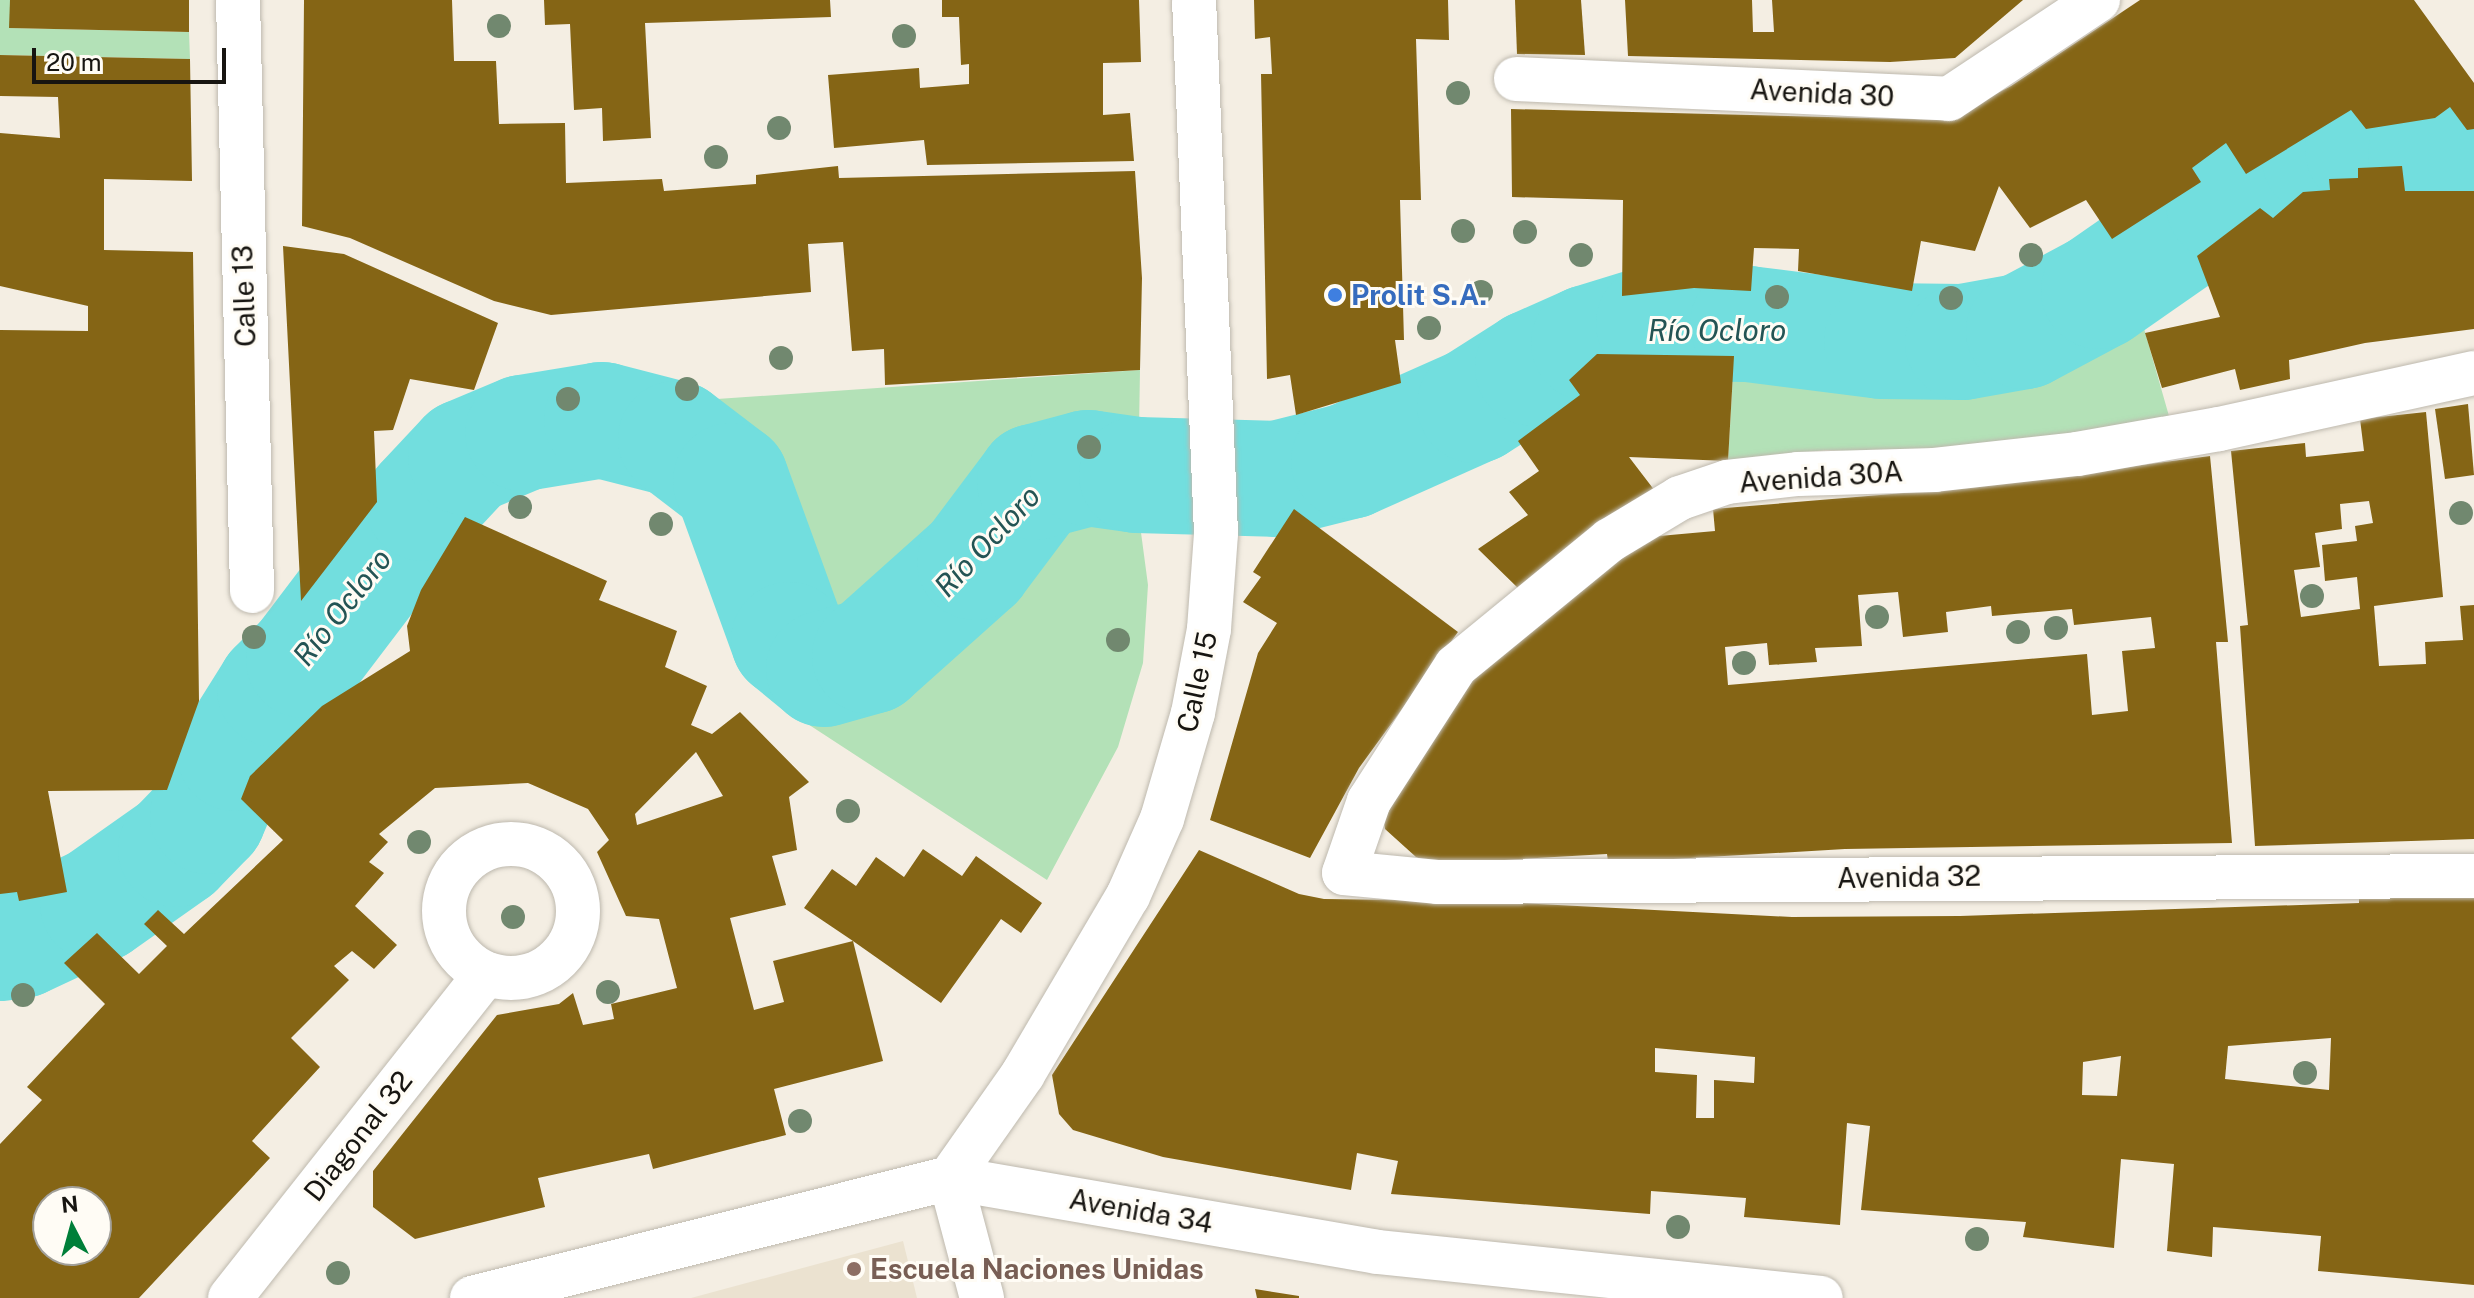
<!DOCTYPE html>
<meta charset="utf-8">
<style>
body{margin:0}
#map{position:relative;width:2474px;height:1298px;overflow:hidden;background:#f4eee3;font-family:"Public Sans",sans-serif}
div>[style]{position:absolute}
.built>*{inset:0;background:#ebe2d0}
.green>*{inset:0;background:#b3e1b7}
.river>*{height:116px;margin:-58px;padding:0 58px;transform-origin:58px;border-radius:58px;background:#72dede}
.building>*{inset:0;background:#856515}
.roads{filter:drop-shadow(0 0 2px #beb9ae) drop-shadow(0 0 2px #beb9ae)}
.street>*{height:44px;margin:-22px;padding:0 22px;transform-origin:22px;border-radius:22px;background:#fff}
.street>.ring{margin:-22px;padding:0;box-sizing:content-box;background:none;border:44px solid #fff;border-radius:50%}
.trees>*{width:24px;height:24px;margin:-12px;border-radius:50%;background:#71886f}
.dots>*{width:22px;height:22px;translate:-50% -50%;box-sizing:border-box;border:4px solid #fffcf5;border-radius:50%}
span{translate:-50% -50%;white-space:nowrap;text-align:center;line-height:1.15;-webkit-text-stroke:6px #fffcf5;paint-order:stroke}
.street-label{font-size:28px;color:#171511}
.shop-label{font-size:28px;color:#366cbe;font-weight:700}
.left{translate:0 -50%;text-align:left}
.education-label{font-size:28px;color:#785e54;font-weight:700}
.water-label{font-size:30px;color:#245454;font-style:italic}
.north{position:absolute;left:32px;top:1186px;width:80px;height:80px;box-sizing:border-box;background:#fffcf5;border:2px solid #a2a09a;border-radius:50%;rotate:354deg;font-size:22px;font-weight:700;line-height:32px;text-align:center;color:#171511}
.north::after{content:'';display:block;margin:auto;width:28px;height:36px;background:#007f39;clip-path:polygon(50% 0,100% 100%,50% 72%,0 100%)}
.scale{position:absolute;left:32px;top:48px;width:194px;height:36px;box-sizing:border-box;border:4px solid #171511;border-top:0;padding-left:10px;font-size:24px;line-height:28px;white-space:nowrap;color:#171511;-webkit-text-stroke:6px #fffcf5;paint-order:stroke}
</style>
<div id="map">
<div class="built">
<div style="clip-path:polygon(903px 1241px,917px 1298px,691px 1298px)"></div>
</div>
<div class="green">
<div style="clip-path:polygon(0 0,10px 0,10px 28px,189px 32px,190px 59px,0 55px)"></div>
<div style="clip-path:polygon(2139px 311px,2169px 416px,2123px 428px,1900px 453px,1826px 450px,1728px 461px,1734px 356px,1922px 378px,1968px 376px)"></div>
<div style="clip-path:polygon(1140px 370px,1139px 429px,1045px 435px,999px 464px,948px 540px,874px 601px,835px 608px,802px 577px,770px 480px,688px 401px)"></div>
<div style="clip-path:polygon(1089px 485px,1136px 495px,1148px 585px,1143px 663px,1118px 747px,1047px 880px,771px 700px,880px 672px,954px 627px,1015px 565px,1046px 508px)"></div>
</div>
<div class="river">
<div style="left:0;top:943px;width:21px;rotate:-8deg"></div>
<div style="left:21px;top:940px;width:85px;rotate:-25.1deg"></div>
<div style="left:98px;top:904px;width:95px;rotate:-35.2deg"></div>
<div style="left:176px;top:849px;width:46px;rotate:-45.9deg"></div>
<div style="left:208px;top:816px;width:69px;rotate:-66.8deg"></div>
<div style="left:235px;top:753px;width:75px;rotate:-58deg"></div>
<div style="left:275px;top:689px;width:41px;rotate:-45deg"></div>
<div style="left:304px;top:660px;width:197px;rotate:-52.8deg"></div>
<div style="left:423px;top:503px;width:63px;rotate:-46.9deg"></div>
<div style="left:466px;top:457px;width:62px;rotate:-22.8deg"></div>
<div style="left:523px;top:433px;width:80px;rotate:-9.3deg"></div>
<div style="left:602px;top:420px;width:76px;rotate:14.4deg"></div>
<div style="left:676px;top:439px;width:69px;rotate:37.4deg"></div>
<div style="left:731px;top:481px;width:169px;rotate:70deg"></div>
<div style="left:789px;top:640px;width:45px;rotate:39.6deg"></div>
<div style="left:824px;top:669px;width:48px;rotate:-15.8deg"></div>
<div style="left:870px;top:656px;width:141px;rotate:-41.8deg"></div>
<div style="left:975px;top:562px;width:100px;rotate:-53.1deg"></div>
<div style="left:1035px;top:482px;width:55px;rotate:-14.8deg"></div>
<div style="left:1088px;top:468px;width:49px;rotate:8.1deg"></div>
<div style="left:1137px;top:475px;width:140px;rotate:1.6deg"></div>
<div style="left:1277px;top:479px;width:74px;rotate:-14deg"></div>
<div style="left:1349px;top:461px;width:138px;rotate:-24deg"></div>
<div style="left:1475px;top:405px;width:69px;rotate:-32.5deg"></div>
<div style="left:1533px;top:368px;width:61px;rotate:-24.1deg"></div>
<div style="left:1589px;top:343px;width:68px;rotate:-17.1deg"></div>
<div style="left:1654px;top:323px;width:94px;rotate:0.6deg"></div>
<div style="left:1748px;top:324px;width:135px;rotate:7.2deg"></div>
<div style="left:1882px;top:341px;width:81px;rotate:0.7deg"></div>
<div style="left:1963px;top:342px;width:62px;rotate:-10.2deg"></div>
<div style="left:2024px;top:331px;width:85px;rotate:-28.1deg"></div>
<div style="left:2099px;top:291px;width:152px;rotate:-34.8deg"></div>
<div style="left:2224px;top:204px;width:106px;rotate:-25.6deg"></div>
<div style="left:2320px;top:158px;width:44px;rotate:-10.5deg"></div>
<div style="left:2363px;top:150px;width:63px;rotate:3.6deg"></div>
<div style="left:2426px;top:154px;width:49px;rotate:12.9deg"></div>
</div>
<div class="building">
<div style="clip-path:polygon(10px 0,189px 0,189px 32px,9px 28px)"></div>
<div style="clip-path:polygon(304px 0,452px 0,454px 61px,496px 61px,499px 124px,565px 123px,566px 183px,662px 179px,664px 191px,756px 184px,756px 175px,838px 166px,839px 178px,1135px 171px,1142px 278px,1140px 370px,885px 385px,884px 349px,852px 351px,843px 242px,808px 244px,811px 292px,551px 315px,494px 301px,350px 238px,302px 226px)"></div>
<div style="clip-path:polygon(544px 0,830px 0,831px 17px,645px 23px,651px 138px,603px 141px,602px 108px,574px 110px,570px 24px,545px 25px)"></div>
<div style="clip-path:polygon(942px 0,1139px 0,1141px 62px,1103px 63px,1103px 115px,1130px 113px,1134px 161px,927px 165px,924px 140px,834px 148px,828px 75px,919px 68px,920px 88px,969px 84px,969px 64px,961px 65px,959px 17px,942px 17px)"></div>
<div style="clip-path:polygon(1254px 0,1448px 0,1449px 40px,1416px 39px,1421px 200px,1400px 200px,1404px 340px,1395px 340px,1401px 383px,1296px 415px,1290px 375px,1267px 379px,1261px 74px,1272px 74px,1270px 37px,1255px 39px)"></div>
<div style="clip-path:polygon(1515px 0,1581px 0,1585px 55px,1517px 54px)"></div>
<div style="clip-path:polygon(1625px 0,1752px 0,1753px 32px,1774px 32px,1772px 0,2023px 0,1955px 58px,1890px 62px,1628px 56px)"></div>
<div style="clip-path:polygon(2140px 0,2414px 0,2474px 83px,2474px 129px,2467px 130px,2450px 107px,2435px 118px,2366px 129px,2351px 110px,2246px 174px,2226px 143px,2192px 168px,2201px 182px,2112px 239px,2086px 200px,2030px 228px,1999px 186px,1975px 251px,1921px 241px,1912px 291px,1798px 271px,1799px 249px,1754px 248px,1751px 291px,1694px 288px,1622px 296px,1623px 200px,1512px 197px,1511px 109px,1947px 120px,2011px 86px)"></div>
<div style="clip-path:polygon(0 55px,190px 59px,192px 181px,104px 179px,104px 250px,193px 252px,199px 701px,167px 790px,48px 791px,67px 892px,19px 901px,17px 892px,0 894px,0 330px,88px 331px,88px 306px,0 286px,0 133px,60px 138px,58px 97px,0 96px)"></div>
<div style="clip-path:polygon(2402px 166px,2405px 191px,2474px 191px,2474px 329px,2365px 343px,2289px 360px,2290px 379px,2240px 390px,2235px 369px,2162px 388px,2145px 333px,2220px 317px,2197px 256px,2260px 208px,2273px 218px,2303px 192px,2330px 190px,2329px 179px,2358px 178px,2358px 168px)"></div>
<div style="clip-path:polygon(283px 246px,344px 254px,498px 323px,474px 390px,410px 379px,393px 430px,374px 431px,377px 502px,301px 601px)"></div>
<div style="clip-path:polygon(1597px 354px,1734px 356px,1728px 461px,1629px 457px,1655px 491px,1519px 589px,1478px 549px,1528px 515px,1509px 492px,1539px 471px,1518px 441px,1580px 395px,1569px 380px)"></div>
<div style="clip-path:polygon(2468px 404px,2474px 475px,2445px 479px,2435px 409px)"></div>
<div style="clip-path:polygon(evenodd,2426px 412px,2443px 597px,2374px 606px,2379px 666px,2426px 664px,2425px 642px,2463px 640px,2460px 606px,2474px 605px,2474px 839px,2255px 846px,2240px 626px,2248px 625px,2231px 451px,2305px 443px,2306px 457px,2364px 451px,2360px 419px,2426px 412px,2369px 501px,2373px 523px,2355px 526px,2357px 541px,2322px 545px,2325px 581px,2357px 577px,2360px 609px,2301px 617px,2294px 570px,2320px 567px,2315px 533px,2342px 529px,2340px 504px,2369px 501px)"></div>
<div style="clip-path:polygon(evenodd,2210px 456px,2228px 642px,2216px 642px,2232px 843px,1845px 849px,1656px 860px,1608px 861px,1607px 854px,1436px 864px,1416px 857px,1385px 829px,1382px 810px,1455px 694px,1626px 539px,1715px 531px,1713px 509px,1976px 487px,2210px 456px,1898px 592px,1903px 637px,1948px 632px,1946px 612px,1991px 606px,1992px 616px,2072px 609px,2074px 625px,2151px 617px,2155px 648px,2122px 651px,2128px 711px,2092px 715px,2087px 654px,1728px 685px,1725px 647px,1767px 643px,1769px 665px,1817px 662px,1815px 648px,1862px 646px,1858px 595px,1898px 592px)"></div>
<div style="clip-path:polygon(1294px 509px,1458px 632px,1359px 768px,1310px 858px,1210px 820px,1258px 653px,1277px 623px,1243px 602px,1261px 577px,1253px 572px)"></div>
<div style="clip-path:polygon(evenodd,465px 517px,607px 581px,599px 600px,677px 631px,665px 667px,707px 686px,691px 725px,712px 734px,740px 712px,809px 782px,789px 797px,797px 850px,772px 856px,786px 905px,730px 918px,754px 1010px,784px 1002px,773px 961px,853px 941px,804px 908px,832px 869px,856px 886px,876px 857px,904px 877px,923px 849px,962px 876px,976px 856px,1042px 903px,1021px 933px,1001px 919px,941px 1003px,853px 941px,883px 1061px,774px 1089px,786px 1135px,653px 1169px,649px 1154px,538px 1178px,545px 1207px,415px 1239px,373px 1207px,373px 1171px,497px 1015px,559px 1004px,573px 993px,583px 1025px,614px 1019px,611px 1004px,677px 988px,659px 919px,626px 916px,597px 852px,609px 840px,588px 809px,528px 783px,435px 788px,379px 834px,388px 842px,369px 862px,384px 873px,355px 906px,397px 945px,374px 969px,352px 951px,334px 966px,349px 980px,291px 1038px,320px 1067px,252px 1141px,270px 1158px,139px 1298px,0 1298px,0 1144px,42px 1100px,27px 1087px,105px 1004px,64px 963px,97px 933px,139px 974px,167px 946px,144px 924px,158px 910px,184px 934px,283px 840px,241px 799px,250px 776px,322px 706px,410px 651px,407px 626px,421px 590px,465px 517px,696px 752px,723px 796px,637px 825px,635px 814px,696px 752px,465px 517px,48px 1202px,96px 1202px,96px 1250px,48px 1250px,48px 1202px)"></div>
<div style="clip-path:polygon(evenodd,1199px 850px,1299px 894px,1324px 899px,1481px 901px,1792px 917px,1960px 916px,2359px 903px,2359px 897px,2474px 897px,2474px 1285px,2318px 1271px,2321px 1236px,2213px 1227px,2212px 1257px,2167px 1251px,2174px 1164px,2121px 1159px,2114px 1248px,2023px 1237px,2026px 1222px,1861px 1210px,1870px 1126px,1847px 1123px,1840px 1225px,1744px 1217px,1746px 1198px,1651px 1191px,1650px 1214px,1391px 1194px,1398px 1161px,1357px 1153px,1351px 1190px,1163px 1157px,1073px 1130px,1059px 1114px,1052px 1075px,1199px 850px,2331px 1038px,2329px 1090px,2225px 1079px,2228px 1046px,2331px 1038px,1199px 850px,1655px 1048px,1755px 1057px,1754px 1083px,1714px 1080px,1714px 1118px,1696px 1118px,1697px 1075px,1655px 1072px,1655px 1048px,1199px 850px,2121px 1056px,2117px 1096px,2082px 1095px,2083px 1062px,2121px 1056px)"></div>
<div style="clip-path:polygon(1255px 1289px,1299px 1296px,1299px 1298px,1257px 1298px)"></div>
</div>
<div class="roads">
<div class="street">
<div style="left:238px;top:0;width:591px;rotate:88.64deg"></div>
<div style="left:1516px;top:79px;width:433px;rotate:2.6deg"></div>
<div style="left:1949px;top:99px;width:179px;rotate:-33.6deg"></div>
<div style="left:2474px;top:373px;width:261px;rotate:167.6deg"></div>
<div style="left:2219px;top:429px;width:144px;rotate:170deg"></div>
<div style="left:2077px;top:454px;width:143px;rotate:173.6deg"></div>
<div style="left:1935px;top:470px;width:137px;rotate:178.3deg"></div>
<div style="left:1798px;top:474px;width:71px;rotate:173.6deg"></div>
<div style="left:1727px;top:482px;width:50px;rotate:161.2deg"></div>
<div style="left:1680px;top:498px;width:82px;rotate:149deg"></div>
<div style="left:1610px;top:540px;width:199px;rotate:140.7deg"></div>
<div style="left:1456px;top:666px;width:161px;rotate:122.8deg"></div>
<div style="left:1369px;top:801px;width:76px;rotate:109.1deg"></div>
<div style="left:1344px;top:873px;width:93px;rotate:5.5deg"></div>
<div style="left:1437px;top:882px;width:1037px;rotate:-0.33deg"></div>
<div class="ring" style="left:444px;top:844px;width:90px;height:90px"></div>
<div style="left:230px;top:1298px;width:413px;rotate:-51.7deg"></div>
<div style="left:472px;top:1298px;width:493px;rotate:-14.1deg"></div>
<div style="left:950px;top:1178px;width:433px;rotate:9.8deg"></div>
<div style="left:1377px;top:1252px;width:446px;rotate:5.9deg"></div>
<div style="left:982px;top:1298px;width:124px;rotate:-104.9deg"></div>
<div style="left:950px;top:1178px;width:127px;rotate:-54.9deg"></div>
<div style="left:1023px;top:1074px;width:207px;rotate:-59.5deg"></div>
<div style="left:1128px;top:896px;width:84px;rotate:-66.2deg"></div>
<div style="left:1162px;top:819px;width:110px;rotate:-73.7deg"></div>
<div style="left:1193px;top:713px;width:86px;rotate:-79.2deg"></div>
<div style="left:1209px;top:629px;width:96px;rotate:-85.8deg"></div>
<div style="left:1216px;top:533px;width:533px;rotate:-92.36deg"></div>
</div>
</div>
<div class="trees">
<div style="left:499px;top:26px"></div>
<div style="left:904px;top:36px"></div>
<div style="left:1458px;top:93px"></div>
<div style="left:779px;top:128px"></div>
<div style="left:716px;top:157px"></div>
<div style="left:1463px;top:231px"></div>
<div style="left:1525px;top:232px"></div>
<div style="left:1581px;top:255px"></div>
<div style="left:2031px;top:255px"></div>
<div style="left:1481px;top:292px"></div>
<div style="left:1777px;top:297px"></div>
<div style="left:1951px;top:298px"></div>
<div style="left:1429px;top:328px"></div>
<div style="left:781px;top:358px"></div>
<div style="left:687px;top:389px"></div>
<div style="left:568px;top:399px"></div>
<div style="left:1089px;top:447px"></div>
<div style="left:520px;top:507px"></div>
<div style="left:2461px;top:513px"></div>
<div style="left:661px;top:524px"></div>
<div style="left:2312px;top:596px"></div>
<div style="left:1877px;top:617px"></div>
<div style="left:2056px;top:628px"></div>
<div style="left:2018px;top:632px"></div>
<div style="left:254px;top:637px"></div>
<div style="left:1118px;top:640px"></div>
<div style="left:1744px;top:663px"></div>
<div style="left:848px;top:811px"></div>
<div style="left:419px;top:842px"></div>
<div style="left:513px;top:917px"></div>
<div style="left:608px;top:992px"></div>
<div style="left:23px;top:995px"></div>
<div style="left:2305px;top:1073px"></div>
<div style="left:800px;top:1121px"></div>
<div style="left:1678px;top:1227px"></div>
<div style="left:1977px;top:1239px"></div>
<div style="left:338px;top:1273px"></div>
</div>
<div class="dots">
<div style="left:1335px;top:295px;background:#3f7fe0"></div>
<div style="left:854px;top:1269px;background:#8d6e63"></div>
</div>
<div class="street-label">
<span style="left:1822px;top:93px;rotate:3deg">Avenida 30</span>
<span style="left:244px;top:296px;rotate:-92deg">Calle 13</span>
<span style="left:1821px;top:477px;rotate:-4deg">Avenida 30A</span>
<span style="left:1197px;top:682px;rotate:-78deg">Calle 15</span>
<span style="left:1909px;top:877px;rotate:-1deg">Avenida 32</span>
<span style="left:358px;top:1136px;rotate:-52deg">Diagonal 32</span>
<span style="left:1141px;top:1211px;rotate:10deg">Avenida 34</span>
</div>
<div class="shop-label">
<span class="left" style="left:1351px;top:295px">Prolit S.A.</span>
</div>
<div class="education-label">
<span class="left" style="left:870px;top:1269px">Escuela Naciones Unidas</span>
</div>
<div class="water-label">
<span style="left:1717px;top:330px">Río Ocloro</span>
<span style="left:987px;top:541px;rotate:-47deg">Río Ocloro</span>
<span style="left:342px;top:607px;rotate:-52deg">Río Ocloro</span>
</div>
<div class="north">N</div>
<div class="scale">20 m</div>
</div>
